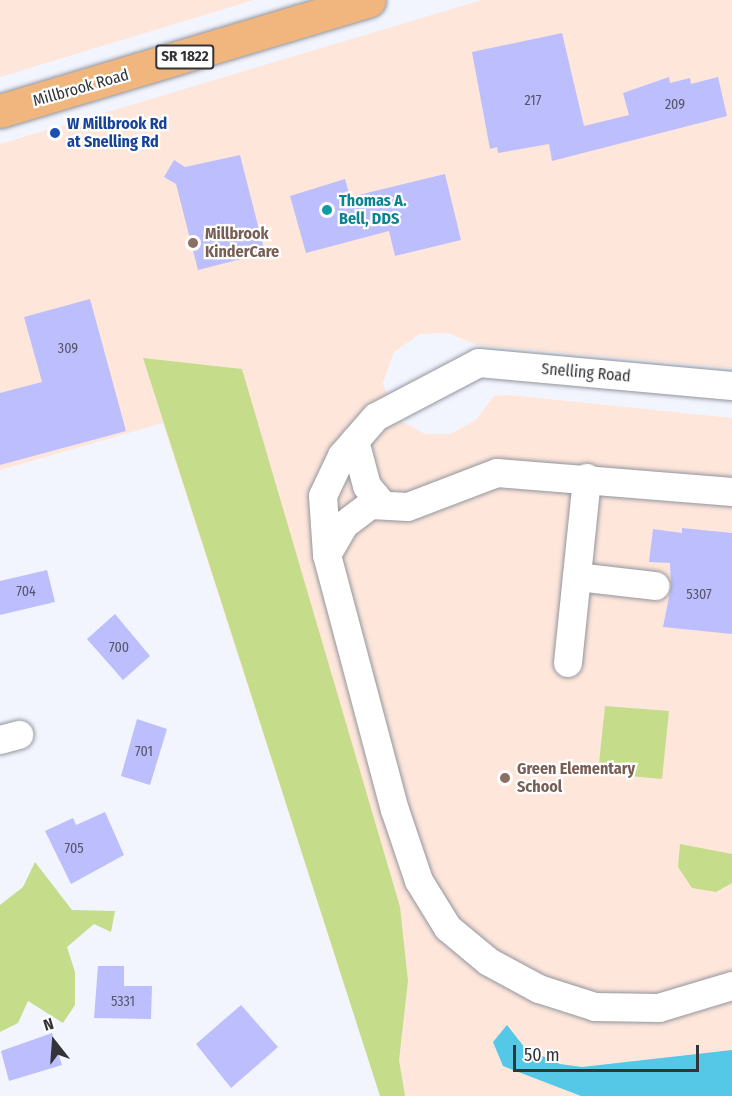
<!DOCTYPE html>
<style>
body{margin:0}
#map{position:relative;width:732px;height:1096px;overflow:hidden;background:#f3f5fe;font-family:"Fira Sans Condensed",sans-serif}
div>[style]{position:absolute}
.commercial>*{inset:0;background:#fee6db}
.green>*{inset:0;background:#c5dc8b}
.water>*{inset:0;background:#55c7e7}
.building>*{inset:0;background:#bcbefe}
.roads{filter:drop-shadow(0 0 2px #93959d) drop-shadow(0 0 2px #93959d)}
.minor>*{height:28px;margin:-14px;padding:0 14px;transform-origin:14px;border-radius:14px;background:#fff}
.major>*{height:33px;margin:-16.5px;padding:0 16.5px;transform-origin:16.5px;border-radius:16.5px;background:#f1b67d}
.dots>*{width:16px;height:16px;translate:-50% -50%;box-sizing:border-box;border:3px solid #fff;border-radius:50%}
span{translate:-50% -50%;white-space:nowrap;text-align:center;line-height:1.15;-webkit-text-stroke:4.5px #fff;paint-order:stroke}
.number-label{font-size:14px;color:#555669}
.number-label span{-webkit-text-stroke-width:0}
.shield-label span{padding:2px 4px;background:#fff;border:2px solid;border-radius:4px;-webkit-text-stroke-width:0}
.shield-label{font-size:15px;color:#333437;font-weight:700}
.street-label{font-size:16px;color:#333437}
.transit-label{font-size:16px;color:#164399;font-weight:700}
.left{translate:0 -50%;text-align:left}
.culture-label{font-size:16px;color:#0d838f;font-weight:700}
.education-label{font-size:16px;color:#785e54;font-weight:700}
.north{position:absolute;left:24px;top:1012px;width:60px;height:60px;-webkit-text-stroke:4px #fff;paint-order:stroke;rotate:343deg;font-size:16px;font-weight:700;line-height:24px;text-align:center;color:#333437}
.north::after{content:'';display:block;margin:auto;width:21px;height:27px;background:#333437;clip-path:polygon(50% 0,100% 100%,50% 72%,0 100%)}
.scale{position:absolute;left:513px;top:1045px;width:186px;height:27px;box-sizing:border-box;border:3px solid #333437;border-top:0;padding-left:8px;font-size:18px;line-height:21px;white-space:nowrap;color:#333437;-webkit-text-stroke:4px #fff;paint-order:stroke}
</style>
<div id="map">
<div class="commercial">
<div style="clip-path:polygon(0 0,254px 0,0 77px)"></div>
<div style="clip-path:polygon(482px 0,732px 0,732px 368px,477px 345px,448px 333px,420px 334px,394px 352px,383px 383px,395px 418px,425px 434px,450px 434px,476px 420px,494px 396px,510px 395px,732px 418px,732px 1096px,380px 1096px,163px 423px,0 470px,0 144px)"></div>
</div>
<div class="green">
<div style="clip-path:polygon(143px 358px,242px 369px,400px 907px,408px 981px,399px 1060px,405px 1096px,380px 1096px)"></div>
<div style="clip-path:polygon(605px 706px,669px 711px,662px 779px,598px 773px)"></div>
<div style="clip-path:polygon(680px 844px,732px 854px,732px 883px,716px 892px,692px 888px,678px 867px)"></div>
<div style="clip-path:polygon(35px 862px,72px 910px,115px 911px,111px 932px,94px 924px,67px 947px,75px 972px,75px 1005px,63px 1023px,28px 1001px,18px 1023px,0 1032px,0 905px,23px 887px)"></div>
</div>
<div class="water">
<div style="clip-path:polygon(507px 1025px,525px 1048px,560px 1064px,582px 1067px,732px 1050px,732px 1096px,581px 1096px,503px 1066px,493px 1042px)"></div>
</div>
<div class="building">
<div style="clip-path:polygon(562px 33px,584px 126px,629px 115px,623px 93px,669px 77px,670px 83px,690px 78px,691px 84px,718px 77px,727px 116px,552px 161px,549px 144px,498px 153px,497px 147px,490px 149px,472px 52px)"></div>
<div style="clip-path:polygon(240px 155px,265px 253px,198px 270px,176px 184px,164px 177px,174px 160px,185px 167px)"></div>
<div style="clip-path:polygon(445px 174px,461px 240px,395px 256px,389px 231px,306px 253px,290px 196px,345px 179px,350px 197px)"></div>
<div style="clip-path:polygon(90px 299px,126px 431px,0 465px,0 393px,42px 382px,24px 317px)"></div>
<div style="clip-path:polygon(682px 528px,732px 533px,732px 634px,663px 627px,671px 587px,670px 563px,649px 562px,653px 529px,682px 533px)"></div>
<div style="clip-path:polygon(47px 570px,55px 602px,0 615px,0 581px)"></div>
<div style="clip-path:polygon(115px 614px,150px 656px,123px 680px,87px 639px)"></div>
<div style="clip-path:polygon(137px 719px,167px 729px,150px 785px,121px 776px)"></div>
<div style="clip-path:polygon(105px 812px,124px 855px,71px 884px,45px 831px,73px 818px,76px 825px)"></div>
<div style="clip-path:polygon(98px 966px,124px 966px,124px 986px,152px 986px,151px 1019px,94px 1018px)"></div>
<div style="clip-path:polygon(241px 1005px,278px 1047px,231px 1088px,196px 1044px)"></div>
<div style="clip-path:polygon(52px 1033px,62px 1065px,9px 1081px,1px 1051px)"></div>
</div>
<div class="roads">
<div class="minor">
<div style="left:732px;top:386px;width:254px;rotate:-174.8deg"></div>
<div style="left:479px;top:363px;width:116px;rotate:152.3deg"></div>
<div style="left:376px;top:417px;width:52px;rotate:131.1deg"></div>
<div style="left:342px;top:456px;width:44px;rotate:115.4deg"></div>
<div style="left:323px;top:496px;width:59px;rotate:86.1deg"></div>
<div style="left:327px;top:555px;width:264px;rotate:75.1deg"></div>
<div style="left:395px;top:810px;width:75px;rotate:71.3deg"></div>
<div style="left:419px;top:881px;width:55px;rotate:58.3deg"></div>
<div style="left:448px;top:928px;width:53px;rotate:39.7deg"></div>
<div style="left:489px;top:962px;width:57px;rotate:28.4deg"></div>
<div style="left:539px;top:989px;width:59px;rotate:17.8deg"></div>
<div style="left:595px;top:1007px;width:64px;rotate:0.9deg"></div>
<div style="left:659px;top:1008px;width:76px;rotate:-16.8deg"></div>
<div style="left:355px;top:441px;width:47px;rotate:75.1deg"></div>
<div style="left:367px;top:486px;width:23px;rotate:50deg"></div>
<div style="left:327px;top:555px;width:34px;rotate:-60deg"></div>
<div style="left:344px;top:525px;width:34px;rotate:-37deg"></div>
<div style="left:371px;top:505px;width:37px;rotate:3deg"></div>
<div style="left:408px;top:507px;width:95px;rotate:-20.9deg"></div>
<div style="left:497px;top:473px;width:236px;rotate:4.6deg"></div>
<div style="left:577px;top:577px;width:79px;rotate:6.6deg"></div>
<div style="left:568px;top:663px;width:186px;rotate:-84.1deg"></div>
<div style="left:0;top:740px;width:20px;rotate:-15deg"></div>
</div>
<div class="major">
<div style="left:0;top:111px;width:385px;rotate:-16.7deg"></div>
</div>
</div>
<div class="dots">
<div style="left:55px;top:133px;background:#1a4fb4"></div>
<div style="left:327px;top:210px;background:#0f9aa8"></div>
<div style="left:193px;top:243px;background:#8d6e63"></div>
<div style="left:505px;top:778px;background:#8d6e63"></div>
</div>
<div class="number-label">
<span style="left:533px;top:101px">217</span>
<span style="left:675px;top:105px">209</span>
<span style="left:68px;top:349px">309</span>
<span style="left:26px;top:592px">704</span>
<span style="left:699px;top:595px">5307</span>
<span style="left:119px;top:648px">700</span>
<span style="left:144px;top:752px">701</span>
<span style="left:74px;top:849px">705</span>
<span style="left:123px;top:1002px">5331</span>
</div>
<div class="shield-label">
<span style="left:185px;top:57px">SR 1822</span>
</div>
<div class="street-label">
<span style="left:81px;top:88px;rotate:-16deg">Millbrook Road</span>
<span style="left:586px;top:373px;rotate:5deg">Snelling Road</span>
</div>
<div class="transit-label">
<span class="left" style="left:67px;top:133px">W Millbrook Rd<br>at Snelling Rd</span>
</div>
<div class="culture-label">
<span class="left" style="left:339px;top:210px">Thomas A.<br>Bell, DDS</span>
</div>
<div class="education-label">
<span class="left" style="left:205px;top:243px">Millbrook<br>KinderCare</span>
<span class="left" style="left:517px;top:778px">Green Elementary<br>School</span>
</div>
<div class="north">N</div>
<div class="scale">50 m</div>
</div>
